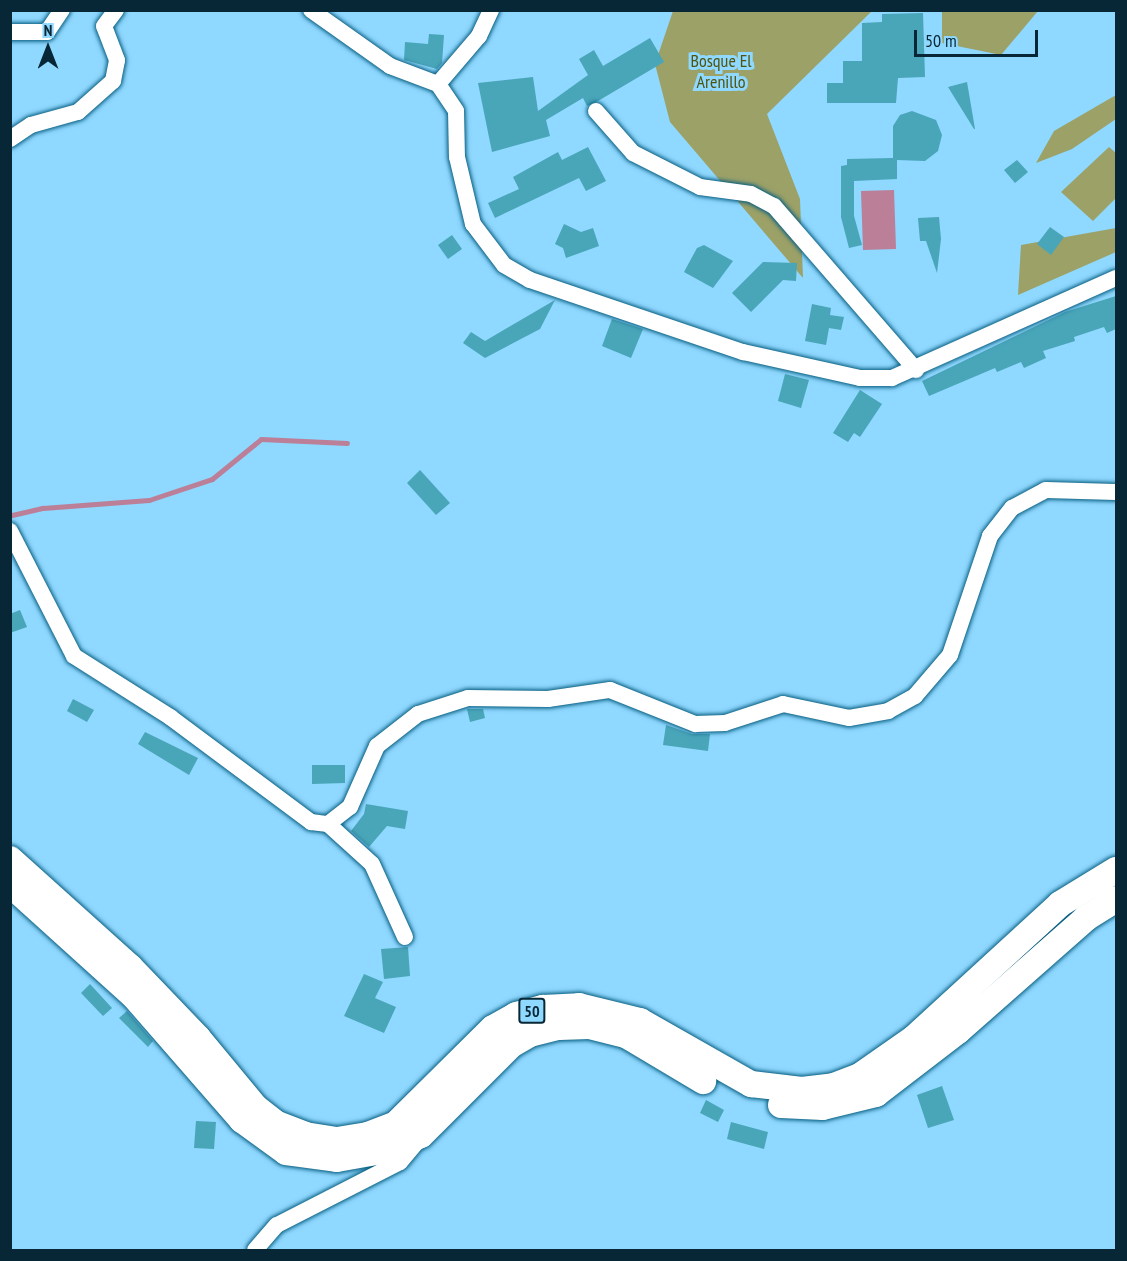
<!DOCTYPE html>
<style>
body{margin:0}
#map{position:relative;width:1127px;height:1261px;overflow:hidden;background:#8fd8ff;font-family:"PT Sans Narrow",sans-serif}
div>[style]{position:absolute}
.green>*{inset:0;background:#9ca167}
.water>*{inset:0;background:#bb7f98}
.stream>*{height:5px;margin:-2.5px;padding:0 2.5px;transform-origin:2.5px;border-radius:2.5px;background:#bb7f98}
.building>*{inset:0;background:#49a5b8}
.roads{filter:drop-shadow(0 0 2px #075e80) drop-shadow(0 0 2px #075e80)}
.minor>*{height:16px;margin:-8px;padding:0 8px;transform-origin:8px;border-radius:8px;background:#fff}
.highway>*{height:26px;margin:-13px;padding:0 13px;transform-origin:13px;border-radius:13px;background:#fff}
span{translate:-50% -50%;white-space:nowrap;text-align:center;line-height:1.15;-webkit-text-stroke:6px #8fd8ff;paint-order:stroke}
.shield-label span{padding:2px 4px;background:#8fd8ff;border:2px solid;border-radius:4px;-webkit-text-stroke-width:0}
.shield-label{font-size:16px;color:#082736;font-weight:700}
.park-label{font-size:18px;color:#50540c}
.frame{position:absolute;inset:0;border:12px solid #082736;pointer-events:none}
.north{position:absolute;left:18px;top:18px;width:60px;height:60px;-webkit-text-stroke:4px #8fd8ff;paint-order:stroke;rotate:0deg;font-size:16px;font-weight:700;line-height:24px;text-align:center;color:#082736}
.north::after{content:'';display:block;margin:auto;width:21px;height:27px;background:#082736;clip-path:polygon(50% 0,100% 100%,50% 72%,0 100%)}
.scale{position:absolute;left:914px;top:30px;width:124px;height:27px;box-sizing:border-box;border:3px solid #082736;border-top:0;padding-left:8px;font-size:18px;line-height:21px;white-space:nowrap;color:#082736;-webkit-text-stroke:4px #8fd8ff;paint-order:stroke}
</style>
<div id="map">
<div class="green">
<div style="clip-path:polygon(673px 11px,872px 11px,767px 114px,800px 199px,803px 278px,670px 122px,655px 64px)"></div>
<div style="clip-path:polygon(942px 11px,942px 10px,1038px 11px,1001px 55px,942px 43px)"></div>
<div style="clip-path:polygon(1116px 95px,1116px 119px,1072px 149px,1036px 163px,1054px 131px)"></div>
<div style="clip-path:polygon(1109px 147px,1116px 153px,1116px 198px,1093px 221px,1061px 192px)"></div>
<div style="clip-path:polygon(1116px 228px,1116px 252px,1018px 295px,1021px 245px)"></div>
</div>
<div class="water">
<div style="clip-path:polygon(894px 190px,896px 249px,863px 250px,861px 191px)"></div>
</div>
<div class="stream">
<div style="left:12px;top:515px;width:32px;rotate:-13deg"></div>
<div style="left:43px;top:508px;width:106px;rotate:-4.3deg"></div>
<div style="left:149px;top:500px;width:66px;rotate:-18.4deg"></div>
<div style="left:212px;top:479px;width:63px;rotate:-39.2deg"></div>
<div style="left:261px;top:439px;width:86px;rotate:2.7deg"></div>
</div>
<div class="building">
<div style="clip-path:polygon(923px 13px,925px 77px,898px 78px,896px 103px,827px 103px,827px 83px,843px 83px,843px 61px,862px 61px,862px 23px,882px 22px,882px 14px)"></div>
<div style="clip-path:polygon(429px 34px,444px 35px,442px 63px,437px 69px,404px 60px,405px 42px,428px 44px)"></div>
<div style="clip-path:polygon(650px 38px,664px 62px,598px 101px,587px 106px,583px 98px,546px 120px,550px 136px,492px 152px,478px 83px,533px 77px,538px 111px,588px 75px,579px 59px,594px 50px,603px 66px)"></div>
<div style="clip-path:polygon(967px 82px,975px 129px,974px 129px,948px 87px)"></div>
<div style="clip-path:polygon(912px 111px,936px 120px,942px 135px,938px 151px,925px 161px,897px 160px,897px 179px,854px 181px,854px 216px,862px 245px,849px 248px,841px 217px,841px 166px,847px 165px,847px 159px,893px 158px,893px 126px,900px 115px)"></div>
<div style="clip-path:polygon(588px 147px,606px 181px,586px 191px,579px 178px,495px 218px,488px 203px,519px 189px,513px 177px,558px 152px,562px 160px)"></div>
<div style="clip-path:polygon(1017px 160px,1028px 172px,1015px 183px,1004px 170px)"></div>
<div style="clip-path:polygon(939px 217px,941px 239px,937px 273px,926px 241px,920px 241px,918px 218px)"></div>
<div style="clip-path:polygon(564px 224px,581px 232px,593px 228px,599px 246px,566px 258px,563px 248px,555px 244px)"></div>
<div style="clip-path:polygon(1050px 227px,1064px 237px,1051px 255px,1037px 244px)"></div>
<div style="clip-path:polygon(452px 235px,462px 249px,448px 259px,438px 245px)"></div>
<div style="clip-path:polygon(704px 245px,733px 261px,713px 288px,684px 272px,697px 248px)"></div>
<div style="clip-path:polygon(763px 262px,797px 263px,796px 281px,783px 280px,751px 312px,732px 293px)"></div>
<div style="clip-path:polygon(1116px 296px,1116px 329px,1107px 333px,1104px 327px,1074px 337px,1075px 341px,1043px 351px,1046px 358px,1024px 368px,1021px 362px,997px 372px,995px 368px,929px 396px,922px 381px,1065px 312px)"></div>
<div style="clip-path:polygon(555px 300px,540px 329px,485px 358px,463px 343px,471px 332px,485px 341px)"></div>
<div style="clip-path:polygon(812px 304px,831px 308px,830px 315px,844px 317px,841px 330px,829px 328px,826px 345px,805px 341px)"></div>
<div style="clip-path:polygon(612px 319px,643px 329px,631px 358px,602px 346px)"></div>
<div style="clip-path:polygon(785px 374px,809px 380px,801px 408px,778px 401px)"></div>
<div style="clip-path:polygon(860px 390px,882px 404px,860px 437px,854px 433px,848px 442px,833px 433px)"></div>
<div style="clip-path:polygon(420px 470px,450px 503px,436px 515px,407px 483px)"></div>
<div style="clip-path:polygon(20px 610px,27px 627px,10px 633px,10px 614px)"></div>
<div style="clip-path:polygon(73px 699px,94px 710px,87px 722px,67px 711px)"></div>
<div style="clip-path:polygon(467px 709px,483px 709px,485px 718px,470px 722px)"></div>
<div style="clip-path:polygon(666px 725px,692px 734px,710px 734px,708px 751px,663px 745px)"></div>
<div style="clip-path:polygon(145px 732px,198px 758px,189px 775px,138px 744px)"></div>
<div style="clip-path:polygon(312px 765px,345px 765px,345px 783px,312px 784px)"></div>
<div style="clip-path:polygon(366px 804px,408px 811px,405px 829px,387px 826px,369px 847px,351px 831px,364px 814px)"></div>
<div style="clip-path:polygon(408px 947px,410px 976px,384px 979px,381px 949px)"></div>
<div style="clip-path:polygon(364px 974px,383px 982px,375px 998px,396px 1007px,384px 1033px,344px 1016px)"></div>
<div style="clip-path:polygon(90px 984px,112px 1008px,103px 1016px,81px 993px)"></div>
<div style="clip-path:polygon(127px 1011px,153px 1041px,148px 1047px,119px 1018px)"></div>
<div style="clip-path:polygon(942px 1086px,954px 1120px,928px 1128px,917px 1095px)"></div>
<div style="clip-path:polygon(706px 1100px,724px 1110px,718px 1122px,700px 1113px)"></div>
<div style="clip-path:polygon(196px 1121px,216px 1122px,214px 1149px,194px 1148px)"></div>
<div style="clip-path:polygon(731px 1122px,768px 1132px,764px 1149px,727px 1139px)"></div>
</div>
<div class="roads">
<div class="minor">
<div style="left:311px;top:10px;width:97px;rotate:35.3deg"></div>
<div style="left:390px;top:66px;width:51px;rotate:20.6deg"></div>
<div style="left:438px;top:84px;width:32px;rotate:56deg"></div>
<div style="left:456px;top:111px;width:46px;rotate:88.8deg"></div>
<div style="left:457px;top:157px;width:69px;rotate:76.6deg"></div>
<div style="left:473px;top:224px;width:51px;rotate:52.9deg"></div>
<div style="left:504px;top:265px;width:30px;rotate:30deg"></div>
<div style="left:530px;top:280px;width:225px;rotate:18.7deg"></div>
<div style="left:743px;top:352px;width:120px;rotate:12.5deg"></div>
<div style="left:860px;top:378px;width:32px"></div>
<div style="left:892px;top:378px;width:245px;rotate:-24.1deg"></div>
<div style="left:10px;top:32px;width:37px"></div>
<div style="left:47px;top:32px;width:27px;rotate:-56deg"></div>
<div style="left:438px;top:84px;width:63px;rotate:-49.5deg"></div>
<div style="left:479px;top:36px;width:29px;rotate:-65deg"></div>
<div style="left:596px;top:111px;width:56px;rotate:48.6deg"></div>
<div style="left:633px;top:153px;width:75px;rotate:26.9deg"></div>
<div style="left:700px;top:187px;width:51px;rotate:7.8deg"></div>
<div style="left:751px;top:194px;width:26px;rotate:28deg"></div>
<div style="left:774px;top:206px;width:217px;rotate:49.1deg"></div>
<div style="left:10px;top:139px;width:25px;rotate:-34deg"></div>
<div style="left:31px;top:125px;width:49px;rotate:-15.5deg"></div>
<div style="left:78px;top:112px;width:47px;rotate:-41.5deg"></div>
<div style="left:113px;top:81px;width:21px;rotate:-79deg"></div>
<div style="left:117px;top:60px;width:36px;rotate:-111deg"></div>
<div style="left:104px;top:26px;width:20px;rotate:-53deg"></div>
<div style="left:10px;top:531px;width:140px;rotate:62.9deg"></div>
<div style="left:74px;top:656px;width:114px;rotate:32.4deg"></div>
<div style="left:170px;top:717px;width:176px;rotate:36.7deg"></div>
<div style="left:311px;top:822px;width:17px;rotate:7deg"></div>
<div style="left:328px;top:824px;width:28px;rotate:-38deg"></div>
<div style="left:350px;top:807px;width:67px;rotate:-66.1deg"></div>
<div style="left:377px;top:746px;width:52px;rotate:-38deg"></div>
<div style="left:418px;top:714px;width:52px;rotate:-17.7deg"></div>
<div style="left:468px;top:698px;width:80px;rotate:0.7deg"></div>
<div style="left:548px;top:699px;width:63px;rotate:-8.3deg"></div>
<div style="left:610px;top:690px;width:92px;rotate:21.8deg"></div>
<div style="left:695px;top:724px;width:30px;rotate:-2deg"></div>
<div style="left:725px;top:723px;width:61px;rotate:-18.1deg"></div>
<div style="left:783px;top:704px;width:67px;rotate:12deg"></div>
<div style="left:849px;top:718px;width:40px;rotate:-10deg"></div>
<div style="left:888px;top:711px;width:31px;rotate:-29deg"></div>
<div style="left:915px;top:696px;width:54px;rotate:-49.5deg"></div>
<div style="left:950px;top:655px;width:126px;rotate:-71.4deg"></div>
<div style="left:990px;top:536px;width:36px;rotate:-52deg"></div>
<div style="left:1012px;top:508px;width:38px;rotate:-28deg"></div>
<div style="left:1046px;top:490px;width:70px;rotate:1.6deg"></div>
<div style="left:328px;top:824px;width:59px;rotate:42.3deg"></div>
<div style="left:372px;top:864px;width:80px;rotate:65.7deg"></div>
<div style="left:255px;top:1250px;width:33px;rotate:-49deg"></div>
<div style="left:277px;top:1225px;width:138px;rotate:-27.1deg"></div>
<div style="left:400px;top:1162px;width:30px;rotate:-50deg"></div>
</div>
<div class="highway">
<div style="left:10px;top:859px;width:161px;rotate:42deg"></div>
<div style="left:130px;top:967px;width:98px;rotate:46.2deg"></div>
<div style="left:198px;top:1038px;width:89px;rotate:50.4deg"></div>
<div style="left:255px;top:1107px;width:28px;rotate:38deg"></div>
<div style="left:277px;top:1124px;width:30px;rotate:21deg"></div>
<div style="left:305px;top:1135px;width:32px;rotate:9deg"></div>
<div style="left:337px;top:1140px;width:31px;rotate:-9deg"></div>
<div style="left:368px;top:1135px;width:30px;rotate:-21deg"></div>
<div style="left:396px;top:1124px;width:136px;rotate:-44.7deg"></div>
<div style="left:493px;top:1028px;width:26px;rotate:-29deg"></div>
<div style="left:516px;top:1015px;width:28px;rotate:-15deg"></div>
<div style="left:543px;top:1008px;width:36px;rotate:-3deg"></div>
<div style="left:579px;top:1006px;width:63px;rotate:13.8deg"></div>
<div style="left:640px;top:1021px;width:128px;rotate:29.6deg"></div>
<div style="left:751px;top:1084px;width:51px;rotate:6.7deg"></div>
<div style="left:802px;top:1090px;width:32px;rotate:-7deg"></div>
<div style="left:834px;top:1086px;width:28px;rotate:-21deg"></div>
<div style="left:860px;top:1076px;width:66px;rotate:-35.1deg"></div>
<div style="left:914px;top:1038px;width:198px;rotate:-42.5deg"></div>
<div style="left:1060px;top:904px;width:66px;rotate:-31.3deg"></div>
<div style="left:10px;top:884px;width:166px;rotate:42.1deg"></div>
<div style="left:133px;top:995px;width:166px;rotate:48.9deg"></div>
<div style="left:242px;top:1120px;width:54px;rotate:36deg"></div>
<div style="left:286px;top:1152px;width:51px;rotate:7.8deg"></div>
<div style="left:337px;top:1159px;width:57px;rotate:-10.1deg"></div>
<div style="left:393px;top:1149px;width:31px;rotate:-27deg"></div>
<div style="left:421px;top:1135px;width:127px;rotate:-45deg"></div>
<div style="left:511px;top:1045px;width:22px;rotate:-30deg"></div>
<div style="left:530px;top:1034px;width:30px;rotate:-14deg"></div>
<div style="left:559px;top:1027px;width:30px;rotate:-2deg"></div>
<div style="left:589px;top:1026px;width:38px;rotate:14deg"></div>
<div style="left:626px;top:1035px;width:90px;rotate:30.9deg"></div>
<div style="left:781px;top:1105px;width:42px;rotate:2.7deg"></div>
<div style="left:823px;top:1107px;width:55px;rotate:-13.8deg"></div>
<div style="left:876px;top:1094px;width:103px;rotate:-37.5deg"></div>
<div style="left:958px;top:1031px;width:171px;rotate:-41.4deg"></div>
<div style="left:1086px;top:918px;width:36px;rotate:-32deg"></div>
</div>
</div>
<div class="shield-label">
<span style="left:532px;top:1011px">50</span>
</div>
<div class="park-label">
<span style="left:721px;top:72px">Bosque El<br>Arenillo</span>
</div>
<div class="frame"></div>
<div class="north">N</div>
<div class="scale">50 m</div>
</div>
